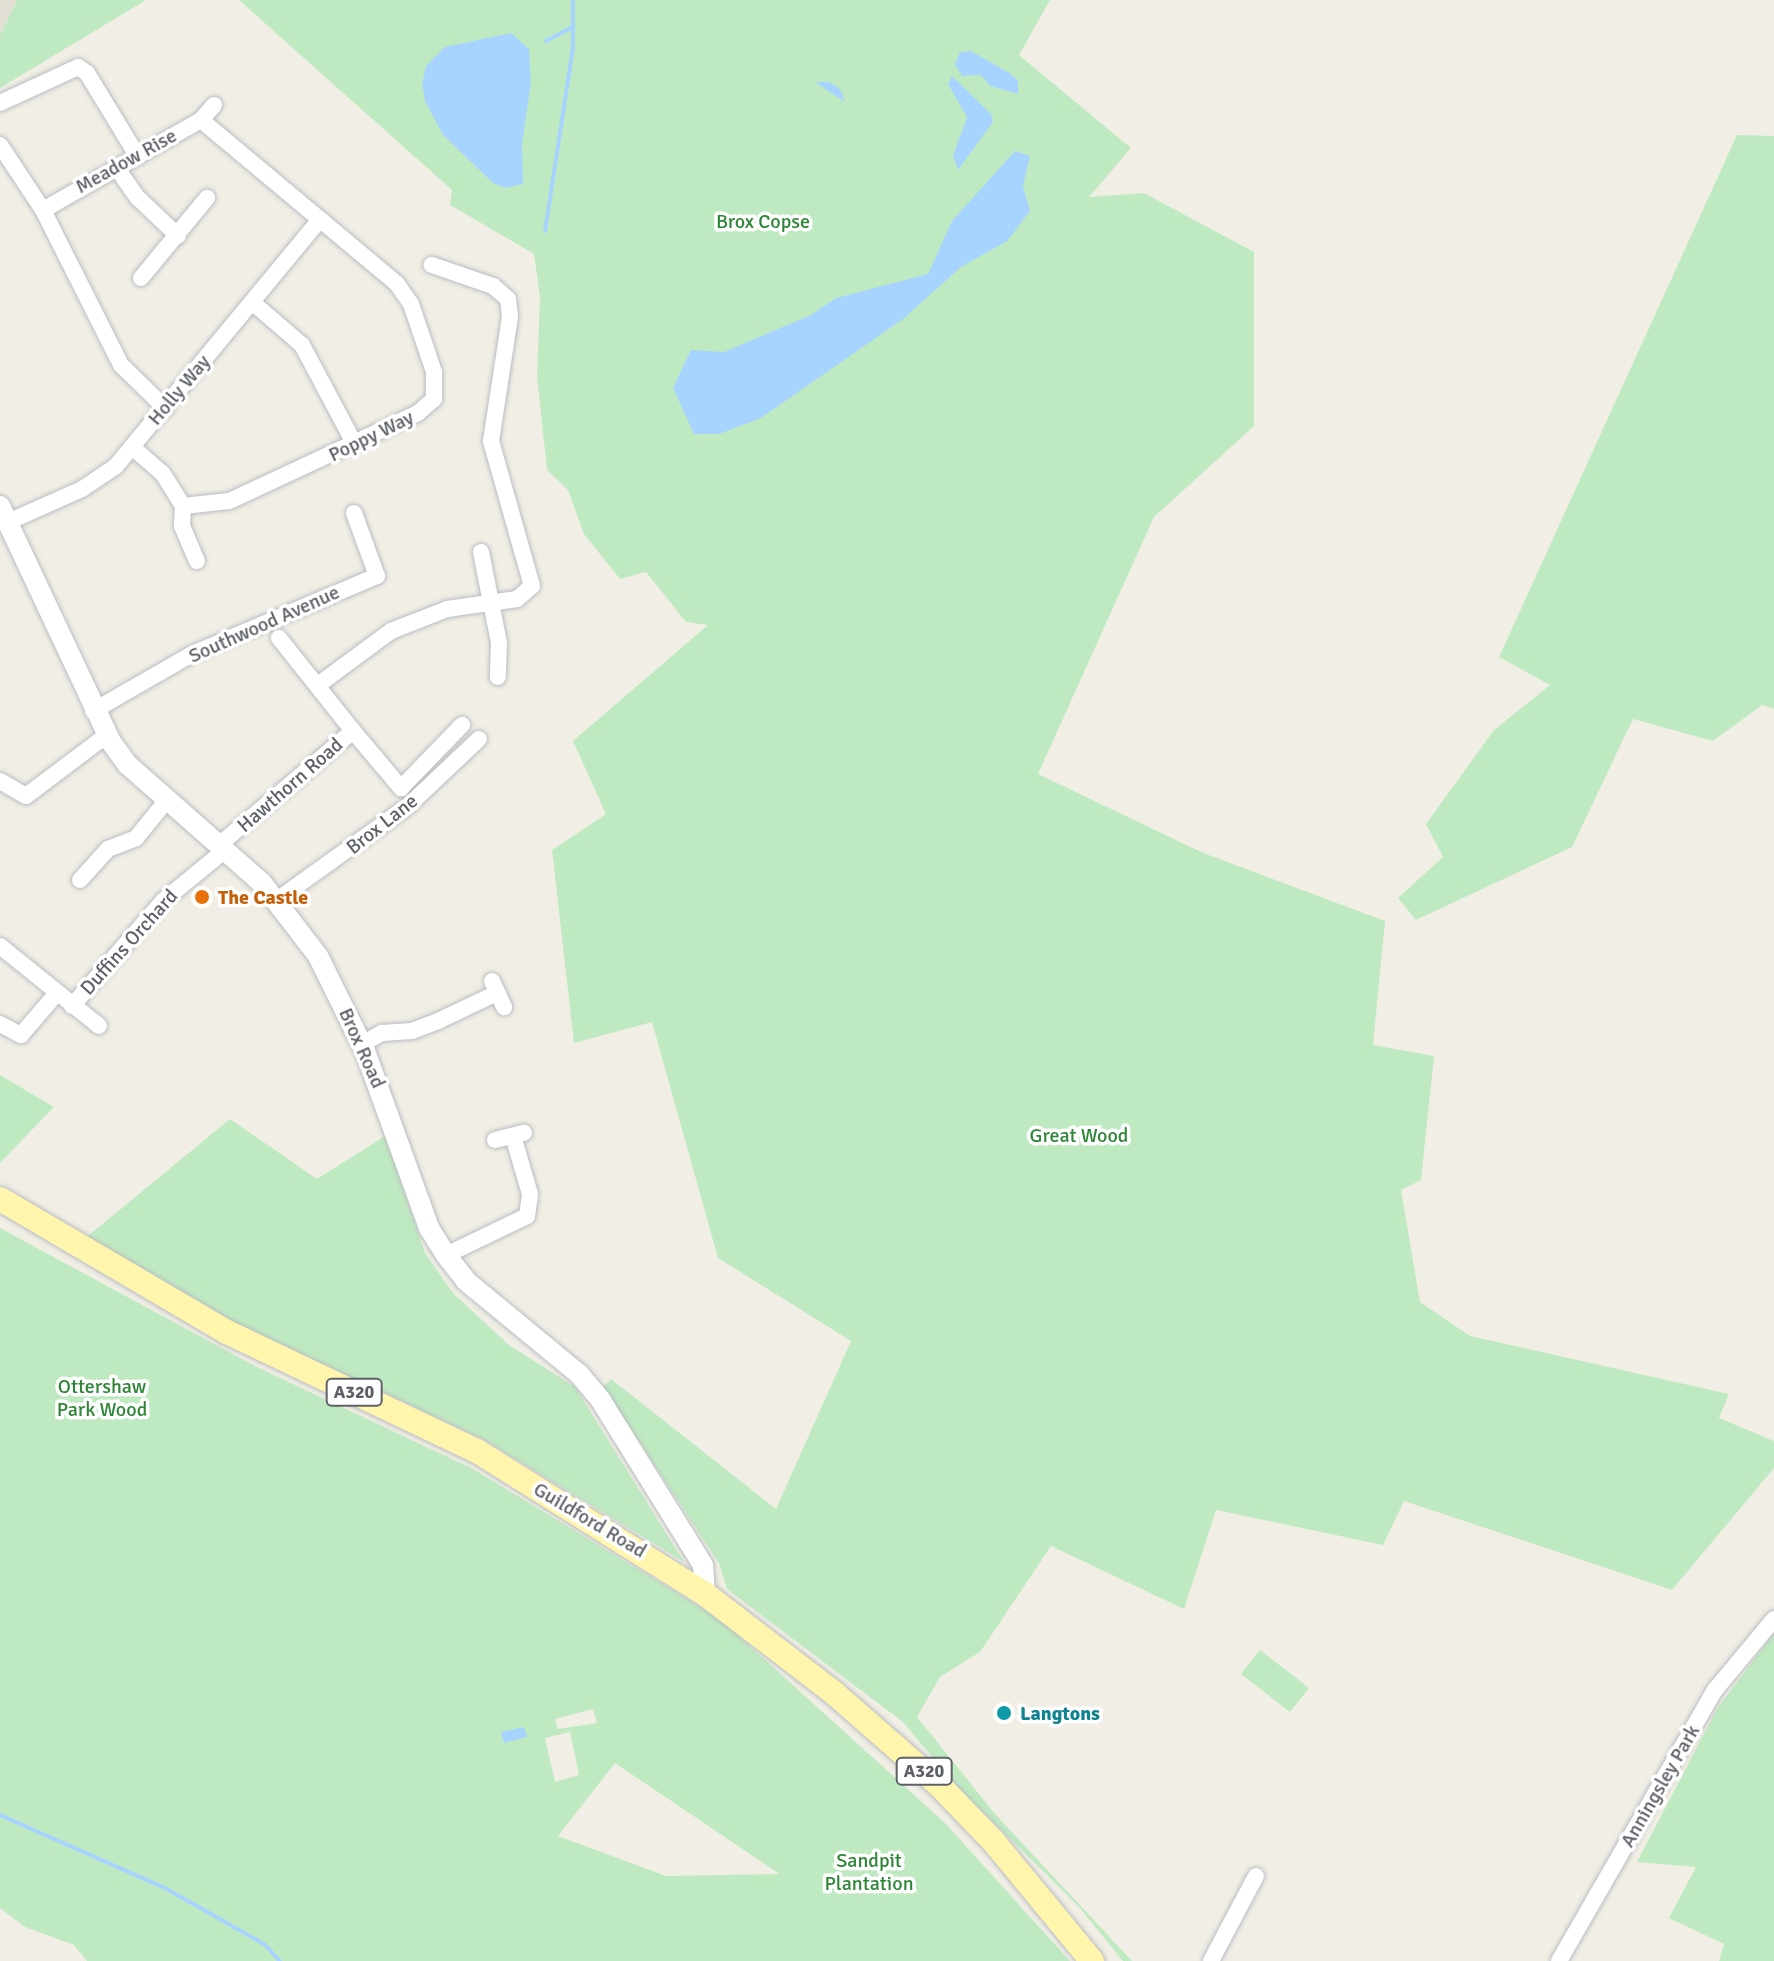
<!DOCTYPE html>
<style>
body{margin:0}
#map{position:relative;width:1774px;height:1961px;overflow:hidden;background:#f1efe5;font-family:Signika,sans-serif}
div>[style]{position:absolute}
.education>*{inset:0;background:#e1ded4}
.green>*{inset:0;background:#bfeac1}
.water>*{inset:0;background:#a7d4ff}
.stream>*{height:4px;margin:-2px;padding:0 2px;transform-origin:2px;border-radius:2px;background:#a7d4ff}
.roads{filter:drop-shadow(0 0 2px #babdc2) drop-shadow(0 0 2px #babdc2)}
.minor>*{height:16px;margin:-8px;padding:0 8px;transform-origin:8px;border-radius:8px;background:#fff}
.tertiary>*{height:20px;margin:-10px;padding:0 10px;transform-origin:10px;border-radius:10px;background:#fff}
.primary>*{height:24px;margin:-12px;padding:0 12px;transform-origin:12px;border-radius:12px;background:#fff5ac}
.dots>*{width:22px;height:22px;translate:-50% -50%;box-sizing:border-box;border:4px solid #fff;border-radius:50%}
span{translate:-50% -50%;white-space:nowrap;text-align:center;line-height:1.15;-webkit-text-stroke:7px #fff;paint-order:stroke}
.shield-label span{padding:2px 6px;background:#fff;border:2px solid;border-radius:6px;-webkit-text-stroke-width:0}
.shield-label{font-size:18px;color:#5d6167;font-weight:700}
.street-label{font-size:20px;color:#5d6167}
.park-label{font-size:20px;color:#2c8635}
.food-label{font-size:20px;color:#c56008;font-weight:700}
.left{translate:0 -50%;text-align:left}
.culture-label{font-size:20px;color:#0d838f;font-weight:700}
</style>
<div id="map">
<div class="education">
<div style="clip-path:polygon(0 0,17px 0,0 35px)"></div>
</div>
<div class="green">
<div style="clip-path:polygon(17px 0,146px 0,0 88px,0 35px)"></div>
<div style="clip-path:polygon(239px 0,1050px 0,1019px 55px,1131px 148px,1089px 197px,1144px 193px,1254px 252px,1254px 426px,1154px 517px,1038px 774px,1201px 852px,1385px 921px,1373px 1045px,1434px 1056px,1421px 1180px,1401px 1190px,1420px 1302px,1470px 1336px,1729px 1394px,1719px 1418px,1774px 1441px,1774px 1468px,1672px 1590px,1404px 1501px,1383px 1545px,1216px 1510px,1184px 1609px,1051px 1546px,980px 1652px,940px 1677px,917px 1717px,996px 1815px,1132px 1961px,1123px 1961px,1079px 1907px,953px 1782px,903px 1722px,727px 1589px,719px 1563px,603px 1387px,611px 1379px,776px 1509px,851px 1341px,718px 1258px,652px 1022px,574px 1043px,552px 850px,606px 814px,573px 741px,708px 625px,686px 622px,646px 572px,620px 579px,584px 534px,568px 490px,547px 470px,537px 376px,540px 297px,534px 254px,450px 205px,452px 190px)"></div>
<div style="clip-path:polygon(1737px 135px,1774px 136px,1774px 709px,1762px 705px,1713px 741px,1633px 719px,1572px 847px,1416px 920px,1398px 898px,1443px 857px,1426px 824px,1494px 730px,1550px 685px,1499px 657px)"></div>
<div style="clip-path:polygon(0 1075px,54px 1107px,0 1163px)"></div>
<div style="clip-path:polygon(230px 1119px,317px 1179px,385px 1136px,425px 1253px,453px 1293px,509px 1345px,575px 1387px,684px 1562px,483px 1439px,185px 1300px,83px 1240px)"></div>
<div style="clip-path:polygon(evenodd,0 1228px,255px 1366px,473px 1469px,720px 1619px,945px 1823px,1070px 1961px,87px 1961px,74px 1945px,25px 1927px,0 1908px,0 1228px,593px 1709px,597px 1723px,558px 1729px,555px 1719px,593px 1709px,0 1228px,570px 1732px,579px 1775px,555px 1782px,545px 1738px,570px 1732px,0 1228px,615px 1763px,778px 1873px,779px 1874px,666px 1876px,558px 1836px,615px 1763px)"></div>
<div style="clip-path:polygon(1774px 1633px,1774px 1961px,1719px 1961px,1724px 1944px,1669px 1918px,1696px 1867px,1637px 1862px,1717px 1709px)"></div>
<div style="clip-path:polygon(1260px 1650px,1309px 1688px,1290px 1712px,1241px 1674px)"></div>
</div>
<div class="water">
<div style="clip-path:polygon(511px 33px,529px 49px,531px 82px,522px 144px,523px 184px,506px 188px,493px 183px,443px 135px,425px 101px,422px 84px,426px 66px,445px 47px)"></div>
<div style="clip-path:polygon(971px 51px,1011px 74px,1018px 81px,1018px 94px,990px 86px,981px 75px,962px 76px,955px 64px,960px 52px)"></div>
<div style="clip-path:polygon(952px 76px,991px 114px,993px 122px,958px 170px,953px 156px,967px 117px,948px 84px)"></div>
<div style="clip-path:polygon(815px 82px,829px 82px,840px 89px,845px 102px)"></div>
<div style="clip-path:polygon(1015px 151px,1030px 156px,1023px 186px,1030px 211px,1007px 241px,961px 267px,903px 319px,761px 418px,719px 434px,694px 434px,673px 388px,691px 350px,724px 352px,811px 315px,836px 298px,928px 274px,952px 221px)"></div>
<div style="clip-path:polygon(524px 1727px,527px 1737px,504px 1743px,501px 1732px)"></div>
</div>
<div class="stream">
<div style="left:546px;top:41px;width:30px;rotate:-28deg"></div>
<div style="left:545px;top:231px;width:185px;rotate:-81.3deg"></div>
<div style="left:573px;top:48px;width:48px;rotate:-90deg"></div>
<div style="left:0;top:1815px;width:180px;rotate:23.9deg"></div>
<div style="left:165px;top:1888px;width:114px;rotate:29.5deg"></div>
<div style="left:264px;top:1944px;width:23px;rotate:47deg"></div>
</div>
<div class="roads">
<div class="minor">
<div style="left:0;top:103px;width:86px;rotate:-24.8deg"></div>
<div style="left:78px;top:67px;width:11px;rotate:34deg"></div>
<div style="left:87px;top:73px;width:98px;rotate:58.7deg"></div>
<div style="left:201px;top:120px;width:20px;rotate:-49deg"></div>
<div style="left:0;top:145px;width:78px;rotate:56.5deg"></div>
<div style="left:43px;top:210px;width:174px;rotate:63.3deg"></div>
<div style="left:121px;top:365px;width:62px;rotate:44.3deg"></div>
<div style="left:116px;top:167px;width:38px;rotate:55deg"></div>
<div style="left:138px;top:198px;width:55px;rotate:43.5deg"></div>
<div style="left:43px;top:210px;width:182px;rotate:-29.7deg"></div>
<div style="left:201px;top:120px;width:256px;rotate:39.9deg"></div>
<div style="left:397px;top:284px;width:24px;rotate:55deg"></div>
<div style="left:411px;top:304px;width:72px;rotate:71.3deg"></div>
<div style="left:434px;top:372px;width:27px;rotate:90deg"></div>
<div style="left:434px;top:399px;width:21px;rotate:139deg"></div>
<div style="left:418px;top:413px;width:208px;rotate:155deg"></div>
<div style="left:229px;top:501px;width:46px;rotate:173.8deg"></div>
<div style="left:183px;top:506px;width:39px;rotate:-122deg"></div>
<div style="left:162px;top:473px;width:40px;rotate:-139deg"></div>
<div style="left:141px;top:278px;width:104px;rotate:-50.5deg"></div>
<div style="left:252px;top:302px;width:66px;rotate:40.7deg"></div>
<div style="left:302px;top:345px;width:111px;rotate:62deg"></div>
<div style="left:183px;top:506px;width:20px;rotate:93deg"></div>
<div style="left:182px;top:526px;width:38px;rotate:67deg"></div>
<div style="left:8px;top:522px;width:81px;rotate:-24deg"></div>
<div style="left:82px;top:489px;width:41px;rotate:-34.1deg"></div>
<div style="left:116px;top:466px;width:320px;rotate:-50.4deg"></div>
<div style="left:481px;top:552px;width:93px;rotate:78.8deg"></div>
<div style="left:499px;top:643px;width:34px;rotate:92deg"></div>
<div style="left:318px;top:685px;width:91px;rotate:-36.5deg"></div>
<div style="left:391px;top:631px;width:60px;rotate:-21.4deg"></div>
<div style="left:447px;top:609px;width:71px;rotate:-8.1deg"></div>
<div style="left:517px;top:599px;width:20px;rotate:-41deg"></div>
<div style="left:532px;top:586px;width:151px;rotate:-105.8deg"></div>
<div style="left:491px;top:441px;width:125px;rotate:-81.3deg"></div>
<div style="left:510px;top:317px;width:18px;rotate:-96deg"></div>
<div style="left:508px;top:299px;width:20px;rotate:-139deg"></div>
<div style="left:493px;top:286px;width:65px;rotate:-161deg"></div>
<div style="left:93px;top:711px;width:114px;rotate:-29.9deg"></div>
<div style="left:192px;top:654px;width:201px;rotate:-22.9deg"></div>
<div style="left:377px;top:576px;width:67px;rotate:-110.1deg"></div>
<div style="left:353px;top:731px;width:75px;rotate:49.9deg"></div>
<div style="left:401px;top:788px;width:88px;rotate:-45.9deg"></div>
<div style="left:0;top:781px;width:30px;rotate:30deg"></div>
<div style="left:26px;top:796px;width:101px;rotate:-37deg"></div>
<div style="left:219px;top:845px;width:176px;rotate:-40.4deg"></div>
<div style="left:353px;top:731px;width:119px;rotate:-128.5deg"></div>
<div style="left:80px;top:880px;width:42px;rotate:-47.9deg"></div>
<div style="left:108px;top:849px;width:30px;rotate:-21deg"></div>
<div style="left:136px;top:838px;width:49px;rotate:-50.8deg"></div>
<div style="left:277px;top:900px;width:160px;rotate:-35.6deg"></div>
<div style="left:407px;top:807px;width:99px;rotate:-43.4deg"></div>
<div style="left:0;top:946px;width:127px;rotate:38.9deg"></div>
<div style="left:492px;top:981px;width:29px;rotate:65deg"></div>
<div style="left:72px;top:1006px;width:139px;rotate:-49.1deg"></div>
<div style="left:163px;top:901px;width:80px;rotate:-39.4deg"></div>
<div style="left:0;top:1024px;width:24px;rotate:28deg"></div>
<div style="left:21px;top:1035px;width:55px;rotate:-49.4deg"></div>
<div style="left:362px;top:1044px;width:23px;rotate:-29deg"></div>
<div style="left:382px;top:1033px;width:30px;rotate:-4deg"></div>
<div style="left:412px;top:1031px;width:28px;rotate:-21deg"></div>
<div style="left:438px;top:1021px;width:65px;rotate:-25.4deg"></div>
<div style="left:495px;top:1140px;width:30px;rotate:-14deg"></div>
<div style="left:446px;top:1255px;width:90px;rotate:-25.7deg"></div>
<div style="left:527px;top:1216px;width:22px;rotate:-82deg"></div>
<div style="left:530px;top:1194px;width:60px;rotate:-106.3deg"></div>
<div style="left:1211px;top:1961px;width:96px;rotate:-62.1deg"></div>
<div style="left:1559px;top:1961px;width:313px;rotate:-60.1deg"></div>
<div style="left:1715px;top:1690px;width:92px;rotate:-50.3deg"></div>
</div>
<div class="tertiary">
<div style="left:0;top:506px;width:261px;rotate:64.8deg"></div>
<div style="left:111px;top:742px;width:29px;rotate:54deg"></div>
<div style="left:128px;top:765px;width:179px;rotate:41.4deg"></div>
<div style="left:262px;top:883px;width:92px;rotate:52.5deg"></div>
<div style="left:318px;top:956px;width:106px;rotate:63.7deg"></div>
<div style="left:365px;top:1051px;width:188px;rotate:70.1deg"></div>
<div style="left:429px;top:1228px;width:32px;rotate:58deg"></div>
<div style="left:446px;top:1255px;width:33px;rotate:52deg"></div>
<div style="left:466px;top:1281px;width:146px;rotate:39.5deg"></div>
<div style="left:579px;top:1374px;width:33px;rotate:50deg"></div>
<div style="left:600px;top:1399px;width:195px;rotate:58.2deg"></div>
<div style="left:703px;top:1565px;width:29px;rotate:86deg"></div>
</div>
<div class="primary">
<div style="left:0;top:1199px;width:263px;rotate:30.4deg"></div>
<div style="left:227px;top:1332px;width:277px;rotate:25.5deg"></div>
<div style="left:477px;top:1451px;width:269px;rotate:32.1deg"></div>
<div style="left:705px;top:1594px;width:163px;rotate:37.5deg"></div>
<div style="left:834px;top:1693px;width:138px;rotate:41.2deg"></div>
<div style="left:938px;top:1784px;width:79px;rotate:46deg"></div>
<div style="left:993px;top:1841px;width:156px;rotate:50.5deg"></div>
</div>
</div>
<div class="dots">
<div style="left:202px;top:897px;background:#e8710a"></div>
<div style="left:1004px;top:1713px;background:#0f9aa8"></div>
</div>
<div class="shield-label">
<span style="left:354px;top:1392px">A320</span>
<span style="left:924px;top:1771px">A320</span>
</div>
<div class="street-label">
<span style="left:126px;top:161px;rotate:-29deg">Meadow Rise</span>
<span style="left:179px;top:390px;rotate:-50deg">Holly Way</span>
<span style="left:371px;top:436px;rotate:-26deg">Poppy Way</span>
<span style="left:264px;top:624px;rotate:-24deg">Southwood Avenue</span>
<span style="left:290px;top:785px;rotate:-41deg">Hawthorn Road</span>
<span style="left:382px;top:824px;rotate:-38deg">Brox Lane</span>
<span style="left:129px;top:942px;rotate:-48deg">Duffins Orchard</span>
<span style="left:362px;top:1048px;rotate:66deg">Brox Road</span>
<span style="left:590px;top:1520px;rotate:31deg">Guildford Road</span>
<span style="left:1660px;top:1786px;rotate:-60deg">Anningsley Park</span>
</div>
<div class="park-label">
<span style="left:763px;top:221px">Brox Copse</span>
<span style="left:1079px;top:1135px">Great Wood</span>
<span style="left:102px;top:1398px">Ottershaw<br>Park Wood</span>
<span style="left:869px;top:1872px">Sandpit<br>Plantation</span>
</div>
<div class="food-label">
<span class="left" style="left:218px;top:897px">The Castle</span>
</div>
<div class="culture-label">
<span class="left" style="left:1020px;top:1713px">Langtons</span>
</div>
</div>
